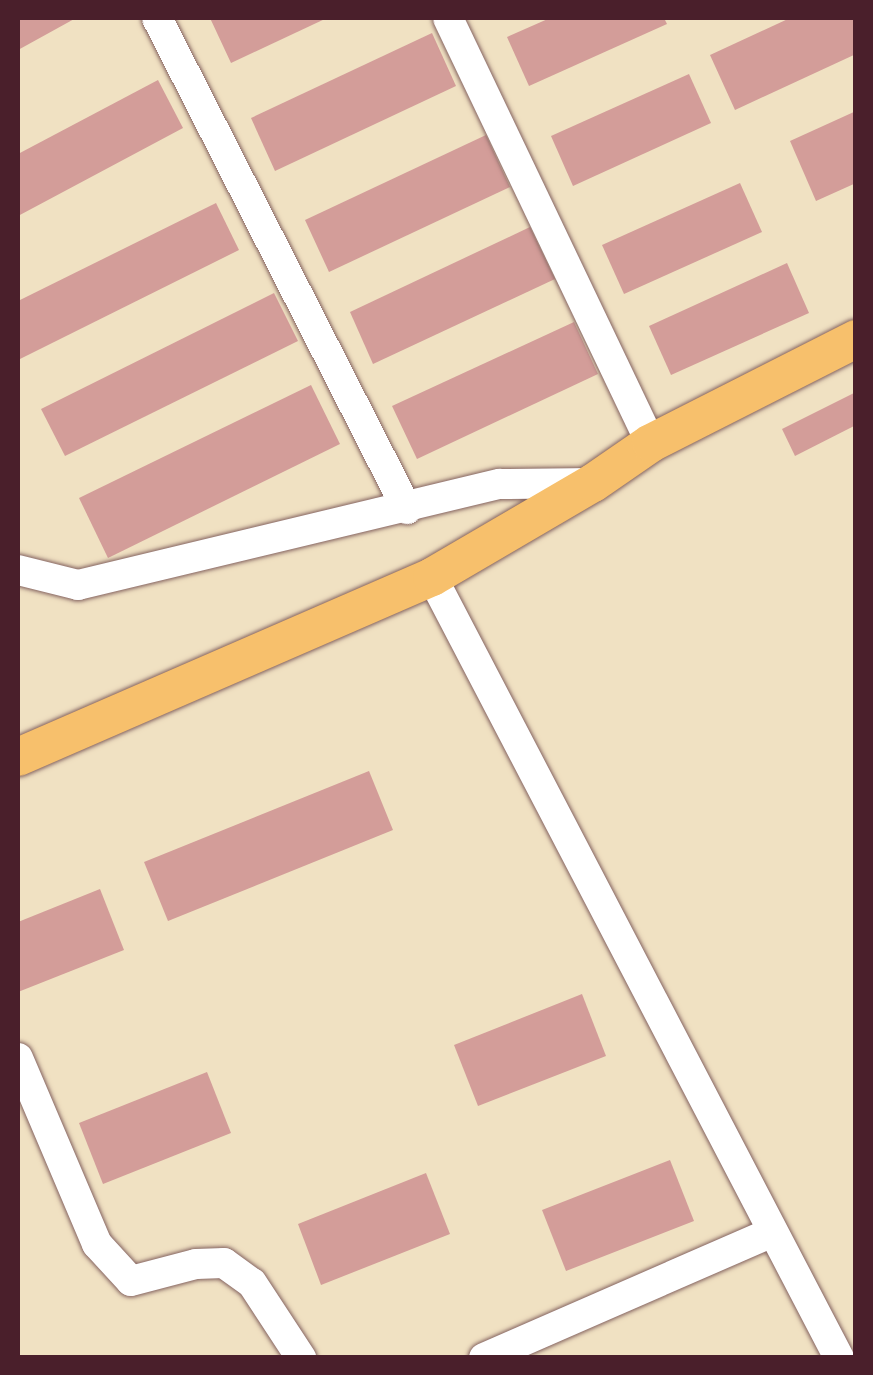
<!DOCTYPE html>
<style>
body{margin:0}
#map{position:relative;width:873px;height:1375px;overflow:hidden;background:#f0e1c2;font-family:Vollkorn,serif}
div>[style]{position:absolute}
.building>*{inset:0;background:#d39d99}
.roads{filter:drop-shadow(0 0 2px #846360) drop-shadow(0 0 2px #846360)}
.minor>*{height:30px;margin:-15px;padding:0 15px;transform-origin:15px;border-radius:15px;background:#fff}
.major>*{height:38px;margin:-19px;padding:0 19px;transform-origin:19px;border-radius:19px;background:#f7c06c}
span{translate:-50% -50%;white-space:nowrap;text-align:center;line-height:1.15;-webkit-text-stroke:8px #fff;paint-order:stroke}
.frame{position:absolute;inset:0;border:20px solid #4a1f2b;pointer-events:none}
</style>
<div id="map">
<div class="building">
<div style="clip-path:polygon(18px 18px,76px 18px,18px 50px)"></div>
<div style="clip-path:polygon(210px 18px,327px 18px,231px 63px)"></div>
<div style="clip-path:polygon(550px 18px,664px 18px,667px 24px,529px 86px,507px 37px)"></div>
<div style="clip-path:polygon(790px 18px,856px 18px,856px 54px,735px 110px,710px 55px)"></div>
<div style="clip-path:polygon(432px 33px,456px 86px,275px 171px,251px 118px)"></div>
<div style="clip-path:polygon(689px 74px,711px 123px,573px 186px,551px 136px)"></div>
<div style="clip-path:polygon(158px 80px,183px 128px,18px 216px,18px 154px)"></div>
<div style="clip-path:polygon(856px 111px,856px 183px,816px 201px,790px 141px)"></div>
<div style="clip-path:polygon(486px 135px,510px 187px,329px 272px,305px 220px)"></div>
<div style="clip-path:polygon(740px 183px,762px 232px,624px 294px,602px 245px)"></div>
<div style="clip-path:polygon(216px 203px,239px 250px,18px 360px,18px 301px)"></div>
<div style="clip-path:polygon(530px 227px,555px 279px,373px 364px,350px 312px)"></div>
<div style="clip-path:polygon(787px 263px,809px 313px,671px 375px,649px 326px)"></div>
<div style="clip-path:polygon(274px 293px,298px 341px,65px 456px,41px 409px)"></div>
<div style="clip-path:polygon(574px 322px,598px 374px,417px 459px,392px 406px)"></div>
<div style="clip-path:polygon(311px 385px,340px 444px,108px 558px,79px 498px)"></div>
<div style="clip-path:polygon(856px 392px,856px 425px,795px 456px,782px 429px)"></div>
<div style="clip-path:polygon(369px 771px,393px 830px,168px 921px,144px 862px)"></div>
<div style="clip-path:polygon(100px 889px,124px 950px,18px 992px,18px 922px)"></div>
<div style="clip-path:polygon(582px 994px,606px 1056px,478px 1106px,454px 1045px)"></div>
<div style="clip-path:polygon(207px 1072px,231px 1133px,103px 1184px,79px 1123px)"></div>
<div style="clip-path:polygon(670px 1160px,694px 1221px,566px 1271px,542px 1210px)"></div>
<div style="clip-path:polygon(426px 1173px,450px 1234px,321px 1285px,298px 1224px)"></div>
</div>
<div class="roads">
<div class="minor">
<div style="left:157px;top:18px;width:551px;rotate:63.02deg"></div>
<div style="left:448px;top:18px;width:471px;rotate:64.5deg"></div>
<div style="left:18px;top:570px;width:62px;rotate:14deg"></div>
<div style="left:78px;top:585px;width:434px;rotate:-13.5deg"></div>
<div style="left:500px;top:484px;width:93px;rotate:-0.6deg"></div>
<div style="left:432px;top:577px;width:881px;rotate:62.47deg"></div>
<div style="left:18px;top:1058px;width:202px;rotate:67deg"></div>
<div style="left:97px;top:1244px;width:50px;rotate:47.4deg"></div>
<div style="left:131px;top:1281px;width:67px;rotate:-14.7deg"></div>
<div style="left:196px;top:1264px;width:28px;rotate:-2deg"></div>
<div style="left:224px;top:1263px;width:34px;rotate:36deg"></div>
<div style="left:252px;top:1283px;width:90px;rotate:56.8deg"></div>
<div style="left:484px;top:1358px;width:315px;rotate:-23.6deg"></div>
</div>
<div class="major">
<div style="left:18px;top:757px;width:451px;rotate:-23.5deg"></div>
<div style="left:432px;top:577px;width:186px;rotate:-30.3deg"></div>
<div style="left:593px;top:483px;width:70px;rotate:-34.6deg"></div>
<div style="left:651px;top:443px;width:230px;rotate:-26.9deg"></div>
</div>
</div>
<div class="frame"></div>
</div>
